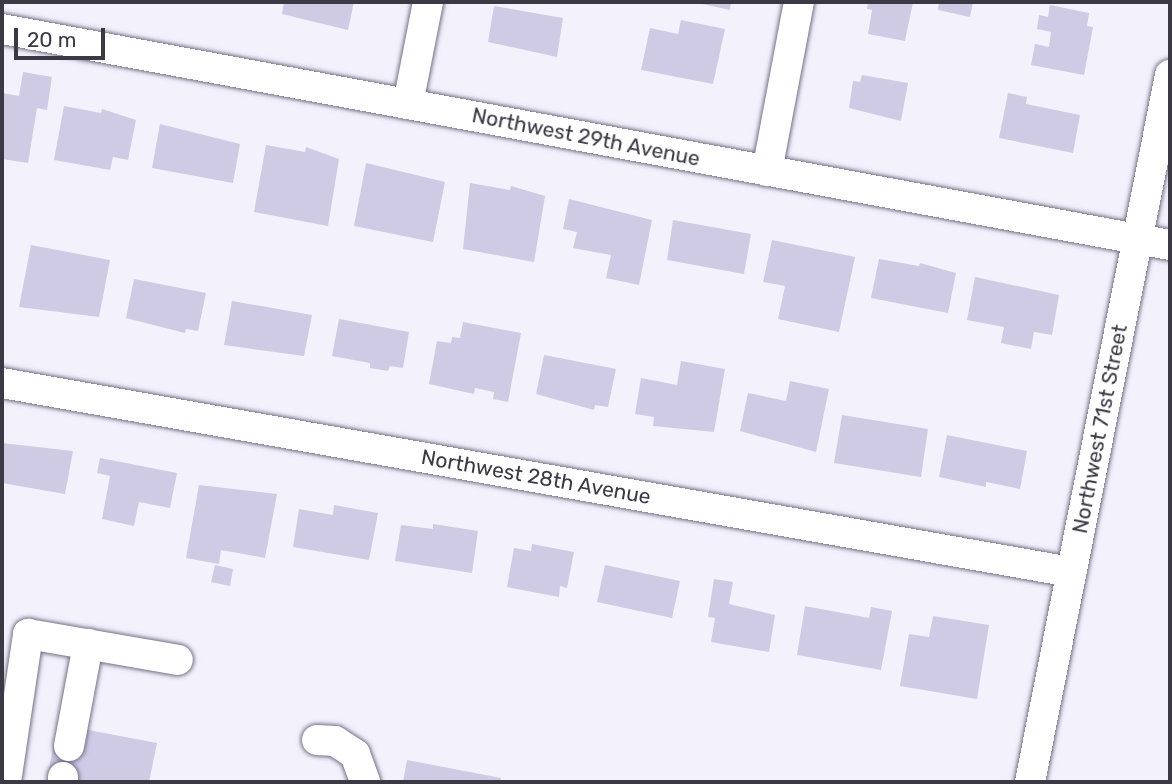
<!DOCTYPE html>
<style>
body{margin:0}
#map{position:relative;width:1172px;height:784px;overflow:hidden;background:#f3f1fc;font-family:Rubik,sans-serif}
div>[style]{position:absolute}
.building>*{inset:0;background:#cfcbe5}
.roads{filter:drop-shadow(0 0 2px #757188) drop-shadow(0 0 2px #757188)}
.minor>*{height:30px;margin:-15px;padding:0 15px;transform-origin:15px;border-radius:15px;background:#fff}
span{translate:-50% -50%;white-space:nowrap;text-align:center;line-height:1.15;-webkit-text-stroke:7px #fff;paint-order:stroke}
.street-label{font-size:21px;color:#3b3944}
.frame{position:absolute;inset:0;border:4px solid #3b3944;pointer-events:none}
.scale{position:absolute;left:14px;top:28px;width:91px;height:32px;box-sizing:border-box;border:4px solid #3b3944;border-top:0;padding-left:9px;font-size:21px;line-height:24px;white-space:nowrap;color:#3b3944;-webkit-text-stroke:5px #fff;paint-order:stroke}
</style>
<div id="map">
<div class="building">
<div style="clip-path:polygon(284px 2px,354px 2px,348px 30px,282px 14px)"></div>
<div style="clip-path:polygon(693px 2px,731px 2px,730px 10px)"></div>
<div style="clip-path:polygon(868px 2px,913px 2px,905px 41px,868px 34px,872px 10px,867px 9px)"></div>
<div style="clip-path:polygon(939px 2px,973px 2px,970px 17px,938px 10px)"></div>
<div style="clip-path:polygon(1050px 5px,1089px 13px,1087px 26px,1093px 27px,1084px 75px,1031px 65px,1035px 44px,1049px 47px,1051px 32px,1037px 29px,1039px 15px,1048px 17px)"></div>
<div style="clip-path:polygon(494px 6px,563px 18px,557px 57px,488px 42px)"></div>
<div style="clip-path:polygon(681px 20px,725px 29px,713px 84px,641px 70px,650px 28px,678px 34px)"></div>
<div style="clip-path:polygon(23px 72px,52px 77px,47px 110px,37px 108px,28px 163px,2px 159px,2px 93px,19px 96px)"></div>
<div style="clip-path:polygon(862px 75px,908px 83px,901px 121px,849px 108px,853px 81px,860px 82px)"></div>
<div style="clip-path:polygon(1008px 93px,1027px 97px,1026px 104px,1080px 115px,1073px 153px,999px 138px)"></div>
<div style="clip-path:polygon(64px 106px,101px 113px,102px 109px,136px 120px,128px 160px,113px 157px,110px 170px,54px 160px)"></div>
<div style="clip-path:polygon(160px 124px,240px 144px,233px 183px,152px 168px)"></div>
<div style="clip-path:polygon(266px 145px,305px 152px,306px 147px,339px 159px,328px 226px,254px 212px)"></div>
<div style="clip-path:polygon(366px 163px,445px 182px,433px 242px,354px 226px)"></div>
<div style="clip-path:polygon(470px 183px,510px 190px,511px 186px,545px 196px,534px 262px,463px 249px)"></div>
<div style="clip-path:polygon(569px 199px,652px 220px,639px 285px,606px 278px,611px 255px,573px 248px,577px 232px,563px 229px)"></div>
<div style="clip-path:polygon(673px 220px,751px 234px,744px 274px,667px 260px)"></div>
<div style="clip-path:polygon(772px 240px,855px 257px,839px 332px,778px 319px,785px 286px,763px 282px)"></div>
<div style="clip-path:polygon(31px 245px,110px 260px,99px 317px,19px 307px)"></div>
<div style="clip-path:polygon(879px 259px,919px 266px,920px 263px,956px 273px,948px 313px,871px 298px)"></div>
<div style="clip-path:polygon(975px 277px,1059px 295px,1052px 335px,1034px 332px,1031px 349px,1001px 343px,1004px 327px,967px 320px)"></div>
<div style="clip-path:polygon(134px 279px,206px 293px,198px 331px,186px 329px,185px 333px,126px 318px)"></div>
<div style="clip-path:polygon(232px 301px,312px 315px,304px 356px,224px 345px)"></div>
<div style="clip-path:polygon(339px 319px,409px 332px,403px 368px,390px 366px,388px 371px,370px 368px,370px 363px,332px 356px)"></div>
<div style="clip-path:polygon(463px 322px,521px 333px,508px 402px,493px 399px,494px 392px,475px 388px,474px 394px,429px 384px,437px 341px,451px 343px,452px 337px,460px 338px)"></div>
<div style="clip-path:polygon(544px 355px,616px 369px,608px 407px,595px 405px,594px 410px,536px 394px)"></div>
<div style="clip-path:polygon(681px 361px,725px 369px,714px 432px,653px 426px,654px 417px,635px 414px,641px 378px,677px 385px)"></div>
<div style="clip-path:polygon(790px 381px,829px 389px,816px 452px,740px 431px,748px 393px,786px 401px)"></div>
<div style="clip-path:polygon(842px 415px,928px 429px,921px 477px,834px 463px)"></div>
<div style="clip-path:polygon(947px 435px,1027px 451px,1020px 489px,986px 482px,986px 487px,939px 477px)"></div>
<div style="clip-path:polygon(2px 443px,73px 451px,65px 494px,2px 483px)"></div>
<div style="clip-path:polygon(100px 458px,177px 473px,170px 508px,139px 502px,134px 526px,102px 519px,110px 476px,97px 473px)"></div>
<div style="clip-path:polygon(199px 485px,277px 494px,265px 558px,221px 550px,219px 564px,186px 558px)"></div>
<div style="clip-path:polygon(334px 505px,378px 513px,369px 560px,293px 547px,299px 509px,333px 515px)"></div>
<div style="clip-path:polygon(433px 524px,478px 531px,472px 573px,395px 561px,401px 525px,433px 529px)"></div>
<div style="clip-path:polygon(532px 544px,574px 552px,567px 588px,560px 586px,559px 597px,507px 587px,514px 548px,531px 551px)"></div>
<div style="clip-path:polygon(215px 565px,233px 569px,230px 586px,211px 582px)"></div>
<div style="clip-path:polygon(605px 565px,680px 581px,672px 618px,597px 602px)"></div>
<div style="clip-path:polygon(714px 579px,733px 582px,729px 604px,775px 615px,769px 652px,711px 642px,715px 618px,708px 617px)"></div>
<div style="clip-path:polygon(805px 606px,869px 618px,871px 607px,892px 611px,881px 670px,797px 655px)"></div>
<div style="clip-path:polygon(933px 616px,989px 625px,977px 699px,900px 686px,909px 634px,929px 637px)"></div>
<div style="clip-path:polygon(83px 729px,157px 743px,149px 782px,77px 782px,48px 774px,54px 743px,69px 746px)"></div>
<div style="clip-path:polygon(407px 760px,501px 778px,500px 782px,403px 782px)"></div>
</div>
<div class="roads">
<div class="minor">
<div style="left:2px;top:29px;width:1188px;rotate:10.48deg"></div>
<div style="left:408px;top:104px;width:104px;rotate:-78.9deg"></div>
<div style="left:767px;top:171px;width:172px;rotate:-79.3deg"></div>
<div style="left:2px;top:383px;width:1086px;rotate:10.03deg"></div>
<div style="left:317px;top:740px;width:18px;rotate:3deg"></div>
<div style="left:335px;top:741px;width:24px;rotate:33deg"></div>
<div style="left:355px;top:754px;width:30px;rotate:70deg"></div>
<div style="left:69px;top:746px;width:104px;rotate:-79.4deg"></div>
<div style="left:6px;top:782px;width:150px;rotate:-81.5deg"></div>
<div style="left:28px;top:634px;width:152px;rotate:9.8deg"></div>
<div style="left:63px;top:782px;width:5px;rotate:-90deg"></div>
<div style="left:1030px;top:782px;width:721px;rotate:-78.8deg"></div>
</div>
</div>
<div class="street-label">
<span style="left:586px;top:137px;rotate:11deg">Northwest 29th Avenue</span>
<span style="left:1100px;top:429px;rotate:-79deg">Northwest 71st Street</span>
<span style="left:536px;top:477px;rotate:10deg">Northwest 28th Avenue</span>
</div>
<div class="frame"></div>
<div class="scale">20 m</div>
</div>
